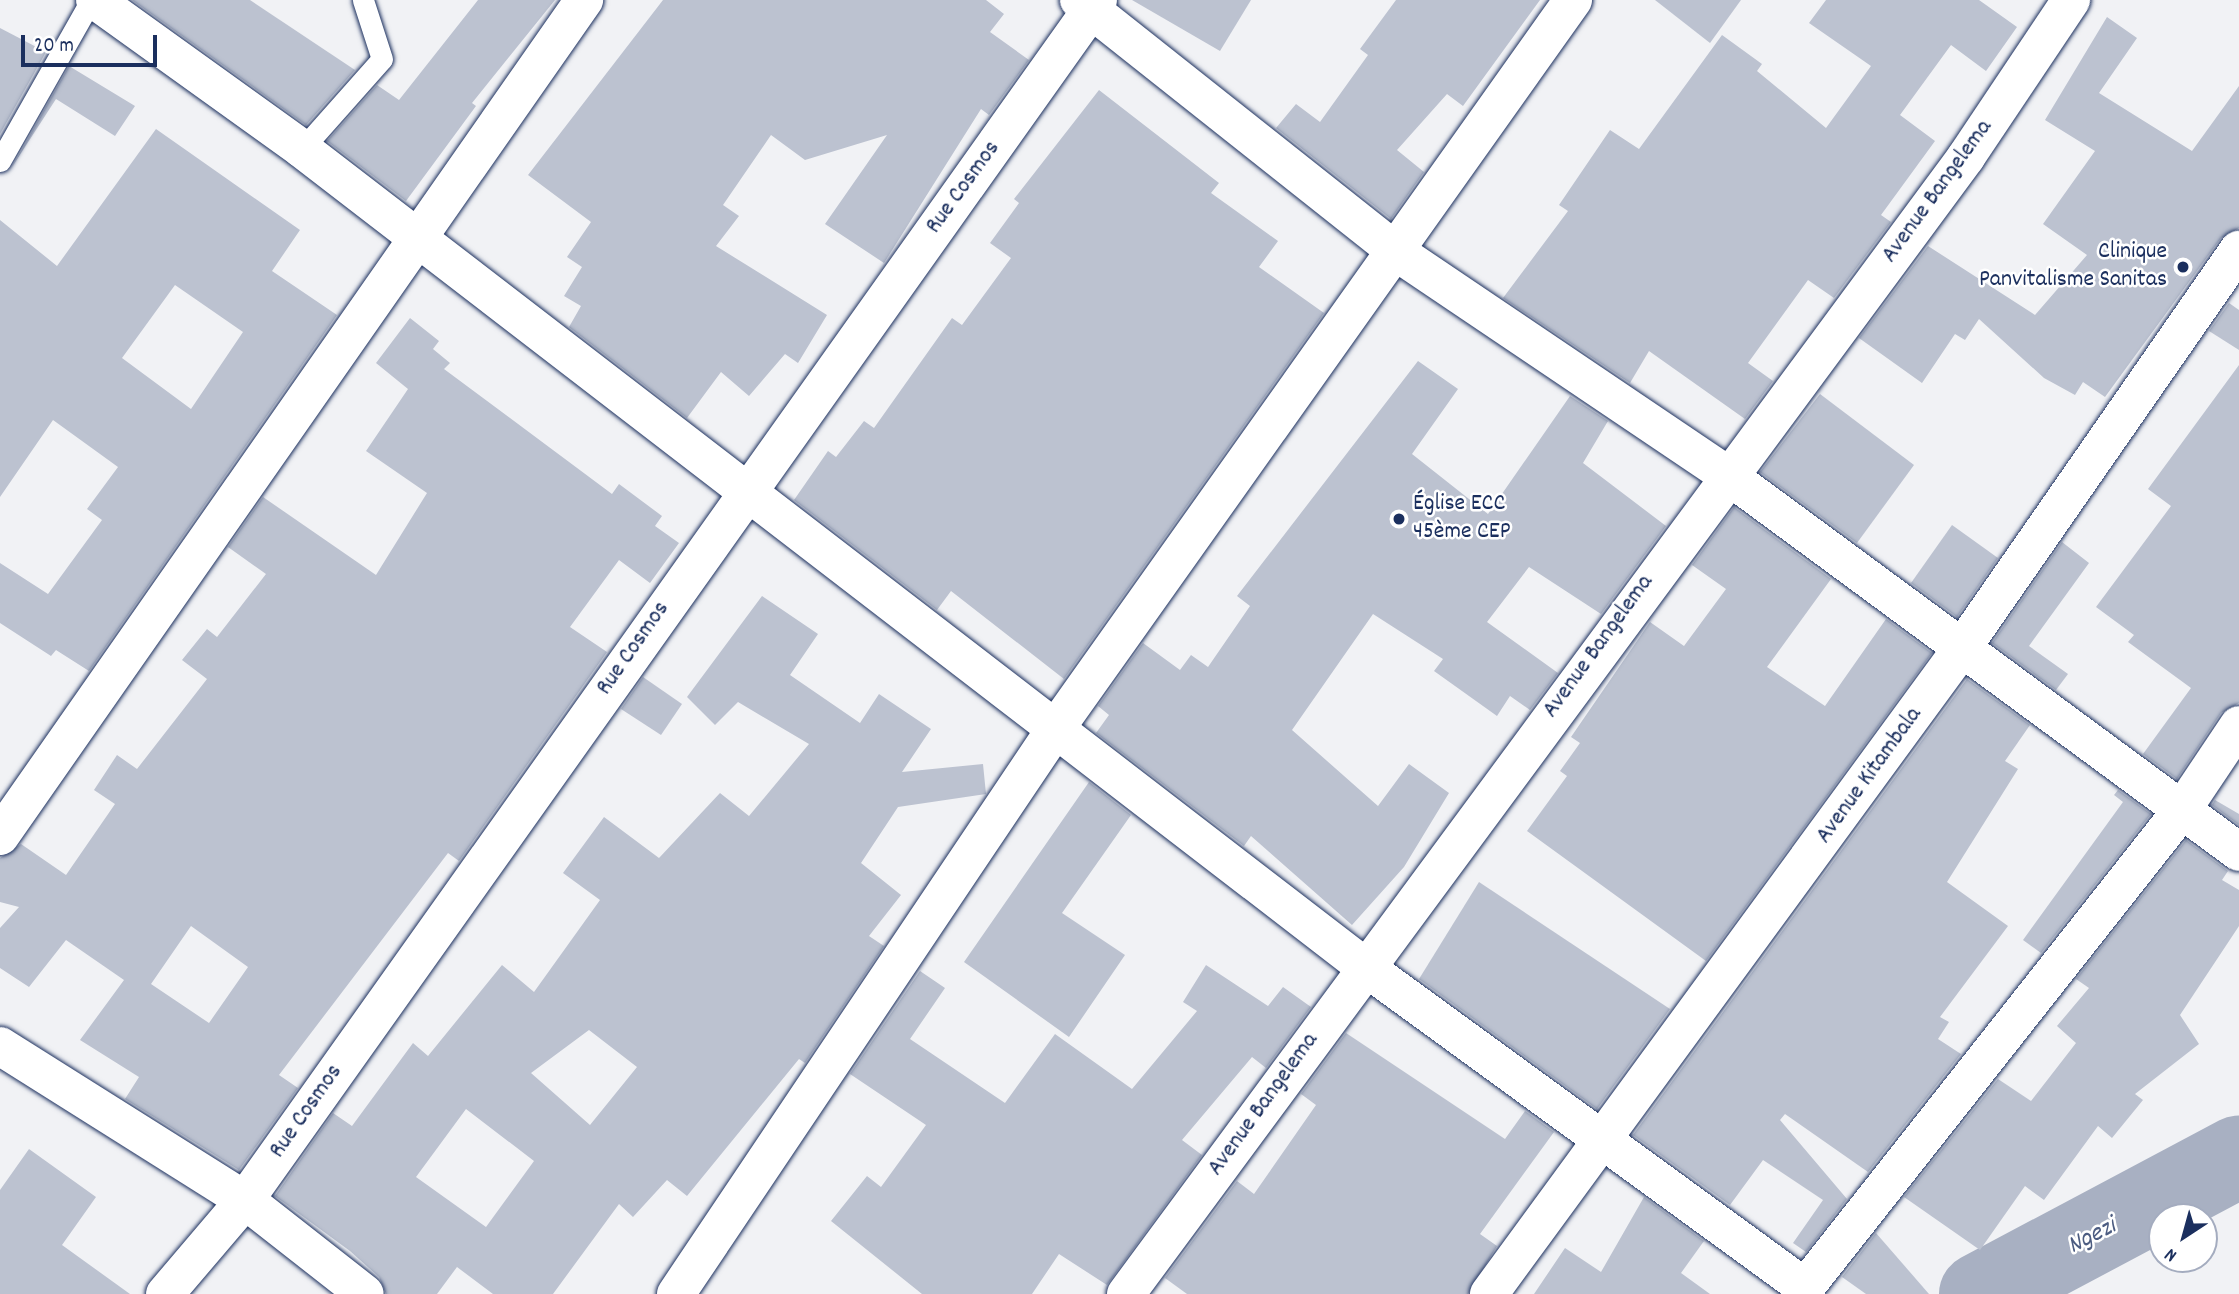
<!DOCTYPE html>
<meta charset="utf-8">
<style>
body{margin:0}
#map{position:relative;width:2239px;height:1294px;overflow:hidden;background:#f1f2f5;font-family:Dekko,sans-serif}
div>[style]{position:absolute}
.river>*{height:82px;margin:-41px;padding:0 41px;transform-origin:41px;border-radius:41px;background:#a8b0c2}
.building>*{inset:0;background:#bcc2d0}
.roads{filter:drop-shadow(0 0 2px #1b2f5e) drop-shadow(0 0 2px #1b2f5e)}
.service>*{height:21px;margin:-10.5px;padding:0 10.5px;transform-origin:10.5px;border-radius:10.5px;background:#fff}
.minor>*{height:38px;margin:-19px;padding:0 19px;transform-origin:19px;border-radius:19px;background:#fff}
.dots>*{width:19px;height:19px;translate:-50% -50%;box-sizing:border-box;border:4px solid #fff;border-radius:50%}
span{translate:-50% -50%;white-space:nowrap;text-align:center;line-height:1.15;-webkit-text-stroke:5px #fff;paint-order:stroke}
.street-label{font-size:24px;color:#1b2f5e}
.poi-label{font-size:24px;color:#1b2f5e}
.right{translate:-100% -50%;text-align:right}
.left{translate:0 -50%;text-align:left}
.water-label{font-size:26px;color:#4c5c81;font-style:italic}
.north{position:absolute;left:2148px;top:1203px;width:70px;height:70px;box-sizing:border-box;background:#fff;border:2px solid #a4acbf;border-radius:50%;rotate:216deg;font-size:19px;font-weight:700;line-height:28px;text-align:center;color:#1b2f5e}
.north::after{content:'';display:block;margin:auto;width:24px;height:32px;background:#1b2f5e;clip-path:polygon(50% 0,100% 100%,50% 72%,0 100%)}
.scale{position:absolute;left:21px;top:35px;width:136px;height:32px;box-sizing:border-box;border:4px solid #1b2f5e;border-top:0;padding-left:9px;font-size:21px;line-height:24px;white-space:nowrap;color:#1b2f5e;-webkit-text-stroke:5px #fff;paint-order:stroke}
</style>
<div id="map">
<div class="river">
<i style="left:1980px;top:1294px;width:293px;rotate:-28deg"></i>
</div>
<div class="building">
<i style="clip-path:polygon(132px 0,250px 0,355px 70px,306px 125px)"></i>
<i style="clip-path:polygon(478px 0,555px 0,472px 103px,476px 106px,406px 201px,327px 141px,377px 85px,399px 100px)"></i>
<i style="clip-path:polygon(663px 0,986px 0,1004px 14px,990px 32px,1029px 60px,989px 115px,981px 109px,884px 263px,825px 224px,887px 135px,805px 160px,771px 135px,723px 205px,739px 216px,716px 246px,827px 315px,798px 363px,785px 354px,749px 396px,721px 372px,687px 418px,569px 327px,581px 306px,564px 296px,582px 267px,567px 257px,591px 222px,528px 175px)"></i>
<i style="clip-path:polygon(1132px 0,1251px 0,1220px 51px)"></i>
<i style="clip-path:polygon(1396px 0,1540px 0,1463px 106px,1447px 94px,1397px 150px,1424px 172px,1391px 219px,1276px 128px,1296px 104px,1320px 122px,1368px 55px,1360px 49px)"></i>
<i style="clip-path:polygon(1655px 0,1741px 0,1710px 43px)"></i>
<i style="clip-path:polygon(1826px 0,1979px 0,2017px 27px,1986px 71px,1951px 45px,1900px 115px,1935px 141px,1881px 215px,1891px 222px,1834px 298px,1808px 280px,1748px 363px,1773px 381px,1745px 419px,1649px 351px,1630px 383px,1503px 298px,1568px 211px,1559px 205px,1610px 130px,1639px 149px,1722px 35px,1762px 64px,1757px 71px,1826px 128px,1871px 66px,1809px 23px)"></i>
<i style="clip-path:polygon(2107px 17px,2137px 38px,2099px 93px,2192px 151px,2239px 86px,2239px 228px,2221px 238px,2105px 397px,2083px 382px,2075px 395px,2044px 378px,1979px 319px,1965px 340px,1955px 334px,1922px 383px,1859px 338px,1928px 246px,2035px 315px,2087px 255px,2043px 224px,2095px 151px,2045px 120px)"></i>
<i style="clip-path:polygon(0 28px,46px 52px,0 134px)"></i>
<i style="clip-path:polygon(69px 66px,135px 106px,115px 136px,56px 99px,12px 167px)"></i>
<i style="clip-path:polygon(1099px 90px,1219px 183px,1211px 193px,1278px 241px,1259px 267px,1324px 313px,1064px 679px,951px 591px,937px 610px,794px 500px,828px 451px,836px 457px,864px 421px,874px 428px,952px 318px,962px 325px,1011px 258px,990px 243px,1019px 203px,1014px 199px)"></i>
<i style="clip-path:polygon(evenodd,156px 129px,300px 230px,272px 271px,337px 315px,89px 671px,56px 650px,51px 656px,0 623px,0 563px,48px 594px,102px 520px,87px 509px,118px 467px,53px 420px,0 497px,0 220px,57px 266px,156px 129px,175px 285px,243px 332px,191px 409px,122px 358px,175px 285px)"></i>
<i style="clip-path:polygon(2229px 303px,2239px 310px,2239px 350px,2209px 331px)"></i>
<i style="clip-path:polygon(evenodd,410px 318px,439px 341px,433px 349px,450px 363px,444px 369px,612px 494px,619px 484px,662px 516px,655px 526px,679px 543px,650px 583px,619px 560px,570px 627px,607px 652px,459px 861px,448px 853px,279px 1075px,298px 1088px,239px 1170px,125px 1099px,139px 1077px,80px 1040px,124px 980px,66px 940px,29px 987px,0 968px,0 928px,19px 907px,0 902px,0 858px,21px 844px,66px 875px,115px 804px,94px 790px,117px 755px,137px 769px,207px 679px,182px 660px,207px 629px,217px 637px,266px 574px,228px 547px,263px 497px,376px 575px,427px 493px,366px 451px,408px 389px,376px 363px,410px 318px,191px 926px,248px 967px,209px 1023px,151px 984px,191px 926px)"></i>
<i style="clip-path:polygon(1418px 361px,1458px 389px,1412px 454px,1488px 514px,1570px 396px,1608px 421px,1583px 463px,1666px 526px,1601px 614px,1529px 567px,1487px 622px,1558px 673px,1530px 710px,1510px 696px,1497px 716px,1434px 671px,1443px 659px,1373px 614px,1292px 730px,1378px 806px,1409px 764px,1449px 793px,1404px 867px,1352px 925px,1251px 836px,1244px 846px,1096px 733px,1109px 715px,1098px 706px,1143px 643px,1180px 670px,1191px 655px,1208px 667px,1250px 606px,1237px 596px)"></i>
<i style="clip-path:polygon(2239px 365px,2239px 703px,2221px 713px,2177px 779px,2143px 754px,2191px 688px,2128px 642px,2134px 635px,2096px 607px,2171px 506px,2148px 489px)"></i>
<i style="clip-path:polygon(1820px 394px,1914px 465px,1857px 543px,1760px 472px)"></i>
<i style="clip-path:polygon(1734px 507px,1831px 579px,1767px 667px,1825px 706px,1886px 619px,1932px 653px,1706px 961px,1527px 831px,1567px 776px,1560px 771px,1580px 743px,1571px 737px,1650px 622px,1684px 646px,1726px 589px,1692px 565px)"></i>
<i style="clip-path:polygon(1952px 525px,1998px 558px,1957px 617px,1911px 583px)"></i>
<i style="clip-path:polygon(2062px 542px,2089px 563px,2029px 646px,2068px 674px,2056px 690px,1992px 643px)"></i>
<i style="clip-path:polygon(evenodd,762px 596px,818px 634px,790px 675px,860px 723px,879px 694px,931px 729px,902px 772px,983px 764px,986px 794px,898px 807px,861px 863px,901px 895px,869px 936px,884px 946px,805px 1063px,799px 1059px,687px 1196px,667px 1180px,633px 1217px,619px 1204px,553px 1294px,493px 1294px,457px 1267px,437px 1294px,386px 1294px,379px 1277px,350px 1251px,275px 1196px,333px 1113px,352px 1126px,413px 1043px,428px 1056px,502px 965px,534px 992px,600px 900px,563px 873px,604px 817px,659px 858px,720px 793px,749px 816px,809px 744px,738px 702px,715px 725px,687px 697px,762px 596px,589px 1030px,637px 1067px,590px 1125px,531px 1073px,589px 1030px,762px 596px,466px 1109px,534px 1161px,486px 1227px,416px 1177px,466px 1109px)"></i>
<i style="clip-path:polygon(643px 677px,682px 704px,661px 735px,621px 709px)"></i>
<i style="clip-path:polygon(1967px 679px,2030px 725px,2005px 761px,2018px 769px,1947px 882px,2008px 926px,1940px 1017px,1949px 1022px,1938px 1039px,1961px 1054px,1868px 1172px,1785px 1114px,1780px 1120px,1847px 1199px,1806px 1252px,1793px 1243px,1823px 1200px,1763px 1160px,1730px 1205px,1633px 1135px)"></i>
<i style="clip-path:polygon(1089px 782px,1131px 815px,1062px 913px,1125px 955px,1069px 1037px,964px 962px)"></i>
<i style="clip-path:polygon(2118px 790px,2151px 814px,2041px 953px,2023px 940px,2123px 802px,2114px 795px)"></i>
<i style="clip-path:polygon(2215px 800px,2239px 814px,2239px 825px,2212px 805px)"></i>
<i style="clip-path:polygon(2186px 840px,2228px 871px,2222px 880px,2239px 890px,2239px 926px,2180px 1015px,2199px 1044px,2135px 1094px,2143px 1100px,2112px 1138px,2098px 1126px,2044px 1200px,2025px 1186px,1980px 1250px,1904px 1197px,1998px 1079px,2031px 1101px,2076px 1043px,2057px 1026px,2089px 988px,2076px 979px)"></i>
<i style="clip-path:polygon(1479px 882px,1670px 1009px,1597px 1109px,1419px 979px)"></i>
<i style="clip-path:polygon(1206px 965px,1268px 1006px,1283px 987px,1311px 1007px,1266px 1068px,1252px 1057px,1182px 1140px,1202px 1155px,1107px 1285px,1059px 1254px,1032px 1294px,922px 1294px,831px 1221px,867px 1176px,881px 1187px,926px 1125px,850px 1074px,920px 971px,945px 988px,910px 1039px,1005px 1103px,1055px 1034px,1132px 1089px,1197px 1011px,1183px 1002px)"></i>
<i style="clip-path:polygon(1346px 1033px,1505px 1139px,1525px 1111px,1554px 1132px,1480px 1234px,1497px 1246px,1468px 1294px,1187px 1294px,1165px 1278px,1237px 1181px,1254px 1194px,1316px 1105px,1301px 1094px)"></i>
<i style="clip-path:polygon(29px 1149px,96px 1197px,62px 1245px,130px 1294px,0 1294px,0 1190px)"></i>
<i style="clip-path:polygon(1644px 1197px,1704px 1241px,1681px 1273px,1710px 1294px,1534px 1294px,1565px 1248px,1601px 1272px)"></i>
<i style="clip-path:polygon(1876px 1233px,1929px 1294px,1866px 1294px,1842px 1277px)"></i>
</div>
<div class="roads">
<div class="service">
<i style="left:302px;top:149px;width:120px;rotate:-48.4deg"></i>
<i style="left:382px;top:59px;width:62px;rotate:-107.9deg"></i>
<i style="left:0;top:161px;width:185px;rotate:-60.5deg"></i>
</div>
<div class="minor">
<i style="left:95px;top:0;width:255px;rotate:35.7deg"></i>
<i style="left:302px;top:149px;width:1341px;rotate:37.58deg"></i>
<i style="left:1365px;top:967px;width:542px;rotate:36.07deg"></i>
<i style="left:1079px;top:0;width:407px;rotate:38.4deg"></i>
<i style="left:1398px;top:253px;width:396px;rotate:34deg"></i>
<i style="left:1726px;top:474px;width:637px;rotate:36.38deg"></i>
<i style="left:0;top:836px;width:1020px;rotate:-55.06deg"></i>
<i style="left:0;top:1046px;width:289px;rotate:32.2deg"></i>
<i style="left:245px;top:1200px;width:152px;rotate:38.1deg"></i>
<i style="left:165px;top:1294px;width:123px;rotate:-49.6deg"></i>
<i style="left:245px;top:1200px;width:1472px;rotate:-54.59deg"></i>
<i style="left:676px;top:1294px;width:682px;rotate:-56.12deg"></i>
<i style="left:1056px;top:728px;width:893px;rotate:-54.62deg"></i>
<i style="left:1126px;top:1294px;width:1414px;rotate:-53.54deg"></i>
<i style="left:1966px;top:157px;width:189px;rotate:-56.2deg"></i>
<i style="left:1489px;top:1294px;width:801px;rotate:-53.79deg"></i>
<i style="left:1962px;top:648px;width:485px;rotate:-55.2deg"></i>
<i style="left:1800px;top:1294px;width:617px;rotate:-51.72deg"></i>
<i style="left:2182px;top:810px;width:102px;rotate:-56.2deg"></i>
</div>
</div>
<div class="dots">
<i style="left:2183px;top:267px;background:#1b2f5e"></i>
<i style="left:1399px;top:519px;background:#1b2f5e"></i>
</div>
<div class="street-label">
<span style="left:964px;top:188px;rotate:-54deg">Rue Cosmos</span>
<span style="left:1938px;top:192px;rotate:-54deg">Avenue Bangelema</span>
<span style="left:1599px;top:647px;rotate:-54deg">Avenue Bangelema</span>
<span style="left:634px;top:649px;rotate:-55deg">Rue Cosmos</span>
<span style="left:1870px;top:776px;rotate:-54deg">Avenue Kitambala</span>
<span style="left:1264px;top:1105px;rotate:-54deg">Avenue Bangelema</span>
<span style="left:307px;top:1112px;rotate:-55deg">Rue Cosmos</span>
</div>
<div class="poi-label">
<span class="right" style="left:2167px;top:267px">Clinique<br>Panvitalisme Sanitas</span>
<span class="left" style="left:1413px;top:519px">Église ECC<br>45ème CEP</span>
</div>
<div class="water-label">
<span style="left:2092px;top:1237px;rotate:-27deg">Ngezi</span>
</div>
<div class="north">N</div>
<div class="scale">20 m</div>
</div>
